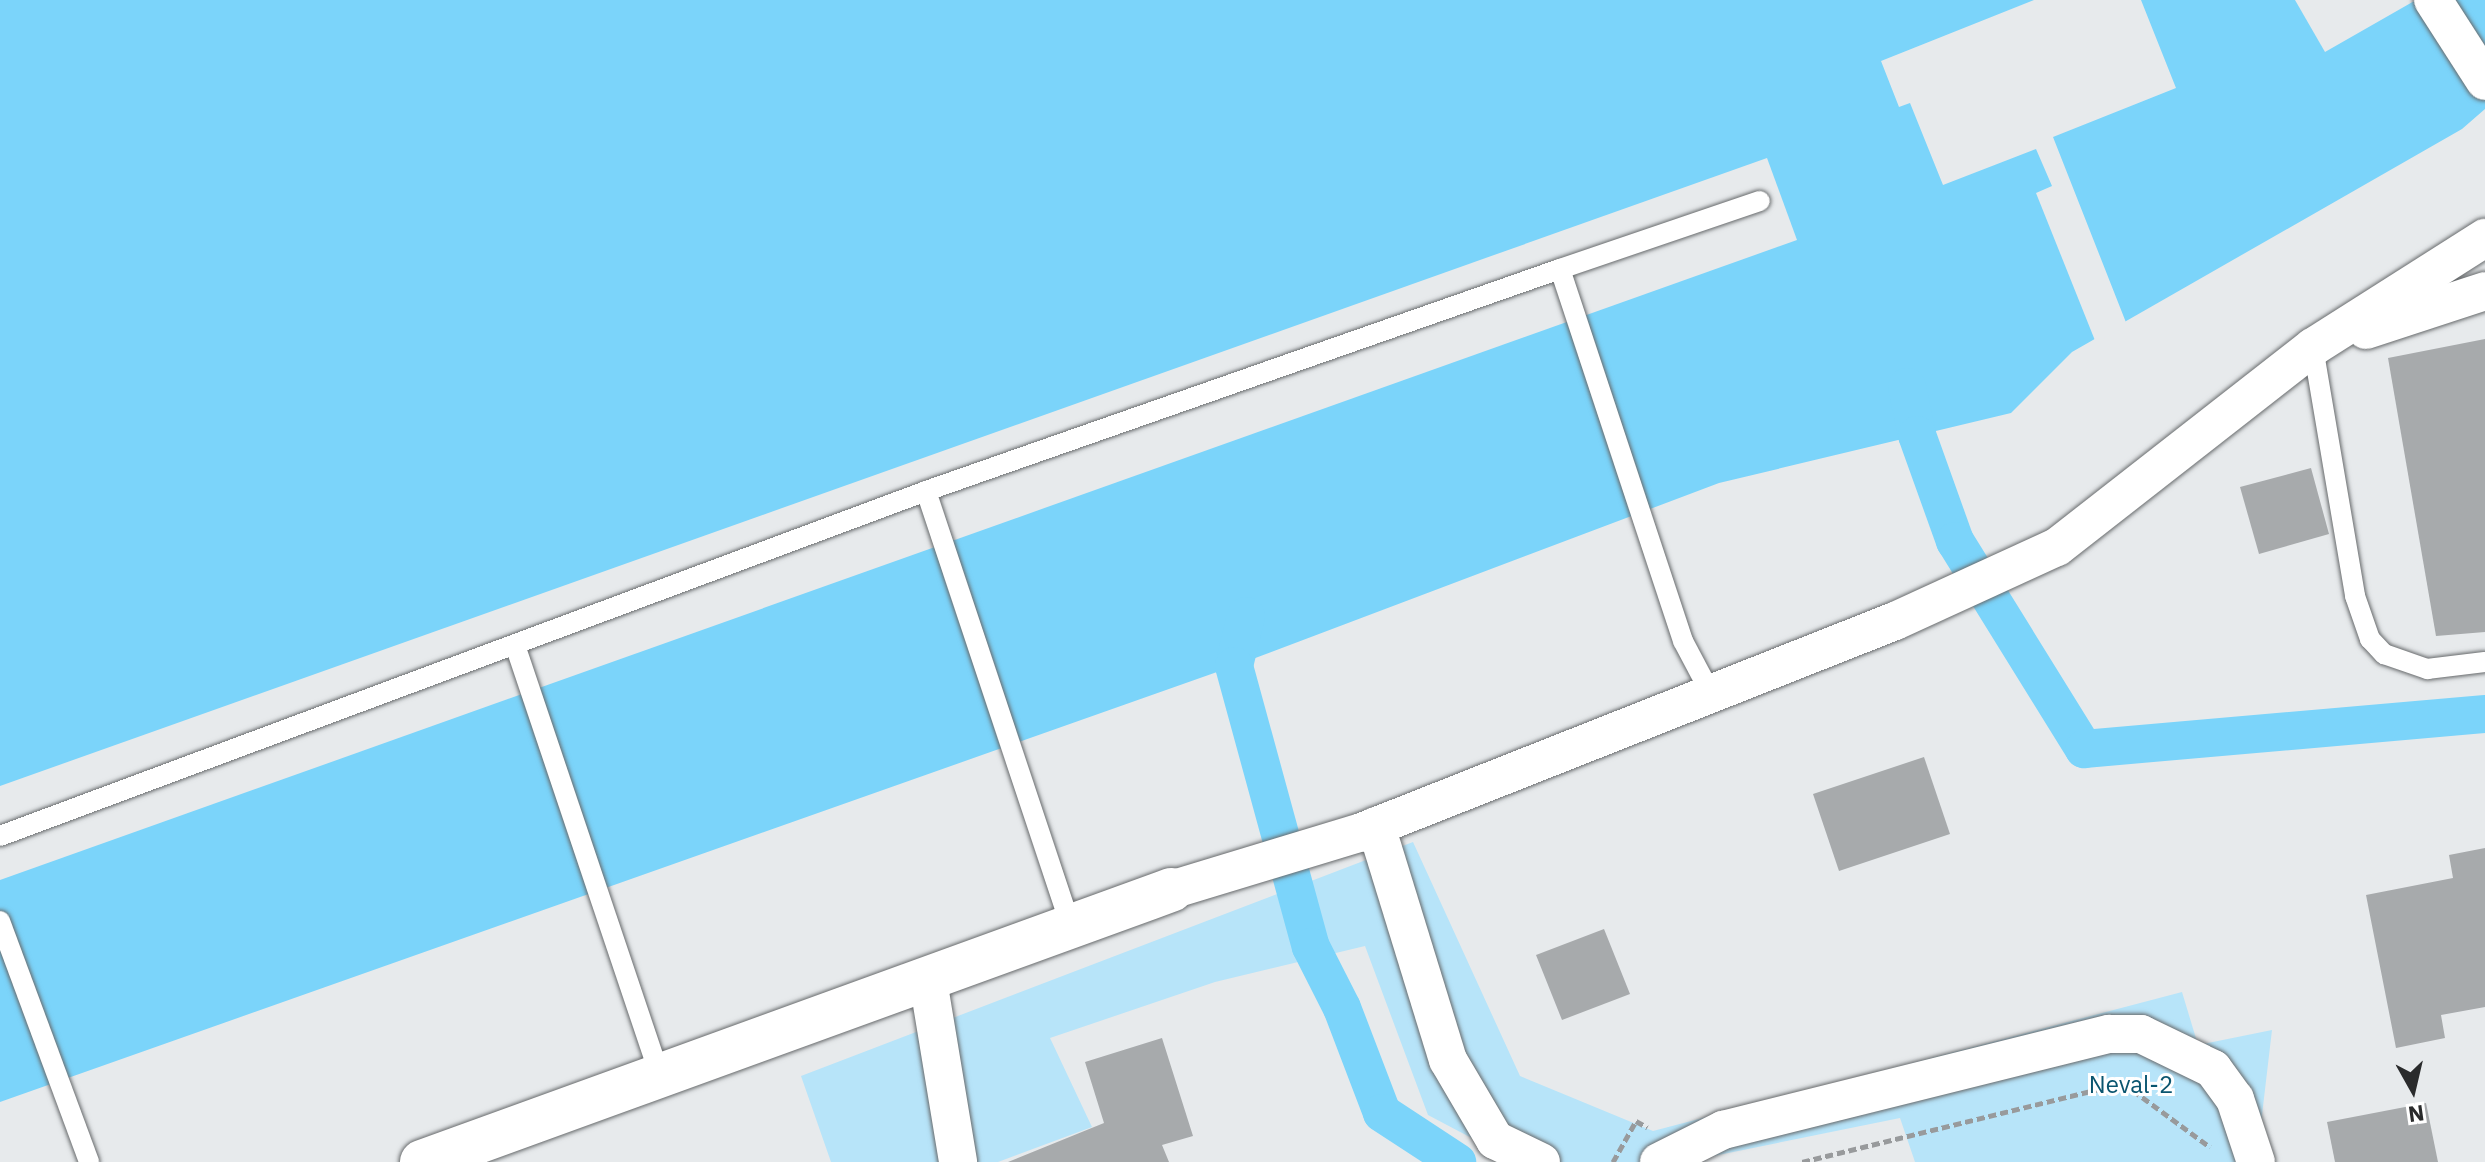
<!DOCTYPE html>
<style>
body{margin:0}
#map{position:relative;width:2485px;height:1162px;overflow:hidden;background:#e7eaec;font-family:"IBM Plex Sans",sans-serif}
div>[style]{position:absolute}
.green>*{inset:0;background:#b7e4f9}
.water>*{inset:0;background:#7bd4fa}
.pier>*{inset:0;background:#e7eaec}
.canal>*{height:38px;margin:-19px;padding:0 19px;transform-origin:19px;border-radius:19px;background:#7bd4fa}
.building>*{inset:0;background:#a7aaac}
.path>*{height:5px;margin-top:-2.5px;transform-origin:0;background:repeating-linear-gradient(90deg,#989a9c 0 8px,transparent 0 12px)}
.roads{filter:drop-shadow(0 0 2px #676a6c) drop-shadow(0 0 2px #676a6c)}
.service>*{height:20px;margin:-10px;padding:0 10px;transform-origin:10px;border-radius:10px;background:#fff}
.minor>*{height:38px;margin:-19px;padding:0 19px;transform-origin:19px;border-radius:19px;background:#fff}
.secondary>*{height:44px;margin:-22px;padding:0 22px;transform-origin:22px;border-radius:22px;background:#fff}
span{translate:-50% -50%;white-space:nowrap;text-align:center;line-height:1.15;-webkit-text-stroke:6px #fff;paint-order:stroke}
.park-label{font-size:24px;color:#0a556f}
.north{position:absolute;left:2373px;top:1050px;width:80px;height:80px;-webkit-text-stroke:6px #fff;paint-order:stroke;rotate:172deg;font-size:22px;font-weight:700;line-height:32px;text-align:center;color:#2a2b2c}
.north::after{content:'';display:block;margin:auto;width:28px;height:36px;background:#2a2b2c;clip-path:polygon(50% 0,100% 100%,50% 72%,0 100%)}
</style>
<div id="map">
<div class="green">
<i style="clip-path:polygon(1413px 842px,1520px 1076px,1653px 1131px,2182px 992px,2198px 1045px,2272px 1030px,2258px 1149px,2263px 1162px,1915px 1162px,1900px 1118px,1684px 1162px,1517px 1162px,1428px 1115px,1365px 946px,1215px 982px,1050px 1038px,1092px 1127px,998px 1162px,831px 1162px,801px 1076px)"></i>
</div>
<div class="water">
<i style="clip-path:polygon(0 0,2485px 0,2485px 109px,2462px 129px,2072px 352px,2011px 413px,1719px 483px,1234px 666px,0 1102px)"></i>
</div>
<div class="pier">
<i style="clip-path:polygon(2034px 0,2141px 0,2176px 88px,2053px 137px,2127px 325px,2096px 343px,2036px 193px,2052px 186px,2036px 149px,1943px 185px,1910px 103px,1899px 107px,1881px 61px)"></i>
<i style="clip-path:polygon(2295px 0,2416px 0,2325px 52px)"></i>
<i style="clip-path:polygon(1767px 158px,1797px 240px,0 880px,0 786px)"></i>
</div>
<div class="canal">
<i style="left:1907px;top:387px;width:49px;rotate:78.2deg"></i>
<i style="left:1917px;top:435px;width:113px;rotate:70.3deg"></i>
<i style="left:1955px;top:541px;width:245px;rotate:58.2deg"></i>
<i style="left:2084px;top:749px;width:403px;rotate:-5deg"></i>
<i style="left:1246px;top:616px;width:51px;rotate:103.5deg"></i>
<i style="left:1234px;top:666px;width:291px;rotate:74.7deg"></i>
<i style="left:1311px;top:947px;width:68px;rotate:63.1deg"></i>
<i style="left:1342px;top:1008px;width:112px;rotate:69.1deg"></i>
<i style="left:1382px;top:1113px;width:90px;rotate:33.2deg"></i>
</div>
<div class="building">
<i style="clip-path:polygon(2485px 339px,2485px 632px,2436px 636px,2388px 358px)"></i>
<i style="clip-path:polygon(2311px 468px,2329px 534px,2259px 554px,2240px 487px)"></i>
<i style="clip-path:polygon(1924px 757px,1950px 834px,1839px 871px,1813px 794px)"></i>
<i style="clip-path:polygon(2485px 848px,2485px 1007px,2441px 1015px,2445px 1038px,2396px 1048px,2366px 895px,2453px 878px,2449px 855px)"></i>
<i style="clip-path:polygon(1604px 929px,1630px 994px,1562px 1020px,1536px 955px)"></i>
<i style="clip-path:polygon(1162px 1038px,1193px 1136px,1162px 1145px,1169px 1162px,1008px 1162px,1104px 1123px,1085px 1062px)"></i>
<i style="clip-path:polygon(2426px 1103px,2438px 1162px,2335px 1162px,2327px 1122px)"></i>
</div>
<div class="path">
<i style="left:1613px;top:1162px;width:47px;rotate:-60.7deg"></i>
<i style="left:1636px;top:1121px;width:13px;rotate:29deg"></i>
<i style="left:1802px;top:1162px;width:331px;rotate:-13.8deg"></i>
<i style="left:2123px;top:1083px;width:108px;rotate:36.3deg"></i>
</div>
<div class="roads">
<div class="service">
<i style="left:1560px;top:269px;width:211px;rotate:-18.8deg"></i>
<i style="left:2313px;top:347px;width:253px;rotate:80.4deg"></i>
<i style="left:2355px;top:596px;width:46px;rotate:70.8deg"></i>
<i style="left:2370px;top:639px;width:21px;rotate:47deg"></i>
<i style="left:2384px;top:654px;width:46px;rotate:19.2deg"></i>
<i style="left:2427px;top:669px;width:58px;rotate:-6.9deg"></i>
<i style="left:926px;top:491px;width:456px;rotate:71.6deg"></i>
<i style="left:516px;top:648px;width:448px;rotate:71.4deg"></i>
<i style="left:0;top:836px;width:988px;rotate:-20.43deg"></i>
<i style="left:926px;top:491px;width:672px;rotate:-19.3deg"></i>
<i style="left:1560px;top:269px;width:392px;rotate:71.7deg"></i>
<i style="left:1683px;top:641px;width:58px;rotate:62.1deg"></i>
<i style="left:0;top:921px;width:257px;rotate:69.7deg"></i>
</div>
<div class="minor">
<i style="left:2433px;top:0;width:96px;rotate:57.3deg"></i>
<i style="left:2366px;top:330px;width:125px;rotate:-18.1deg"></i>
<i style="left:1376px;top:826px;width:245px;rotate:72.9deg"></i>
<i style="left:1448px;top:1060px;width:93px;rotate:59.6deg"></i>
<i style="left:1495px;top:1140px;width:51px;rotate:25.6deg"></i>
<i style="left:1171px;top:890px;width:196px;rotate:-16.9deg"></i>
<i style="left:1359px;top:833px;width:576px;rotate:-21.58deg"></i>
<i style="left:1895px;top:621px;width:178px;rotate:-24.6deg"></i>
<i style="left:2057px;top:547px;width:325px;rotate:-38deg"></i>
<i style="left:2313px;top:347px;width:204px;rotate:-32.4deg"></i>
<i style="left:928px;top:980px;width:184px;rotate:80.6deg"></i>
<i style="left:1659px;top:1162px;width:72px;rotate:-26.6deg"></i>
<i style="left:1723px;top:1130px;width:398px;rotate:-14deg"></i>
<i style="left:2109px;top:1034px;width:32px"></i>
<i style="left:2141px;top:1034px;width:80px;rotate:25.9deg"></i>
<i style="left:2213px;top:1069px;width:37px;rotate:54deg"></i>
<i style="left:2235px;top:1099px;width:66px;rotate:71.6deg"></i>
</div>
<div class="secondary">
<i style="left:422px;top:1162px;width:797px;rotate:-19.96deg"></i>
</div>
</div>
<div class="park-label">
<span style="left:2131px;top:1085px">Neval-2</span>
</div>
<div class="north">N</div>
</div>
